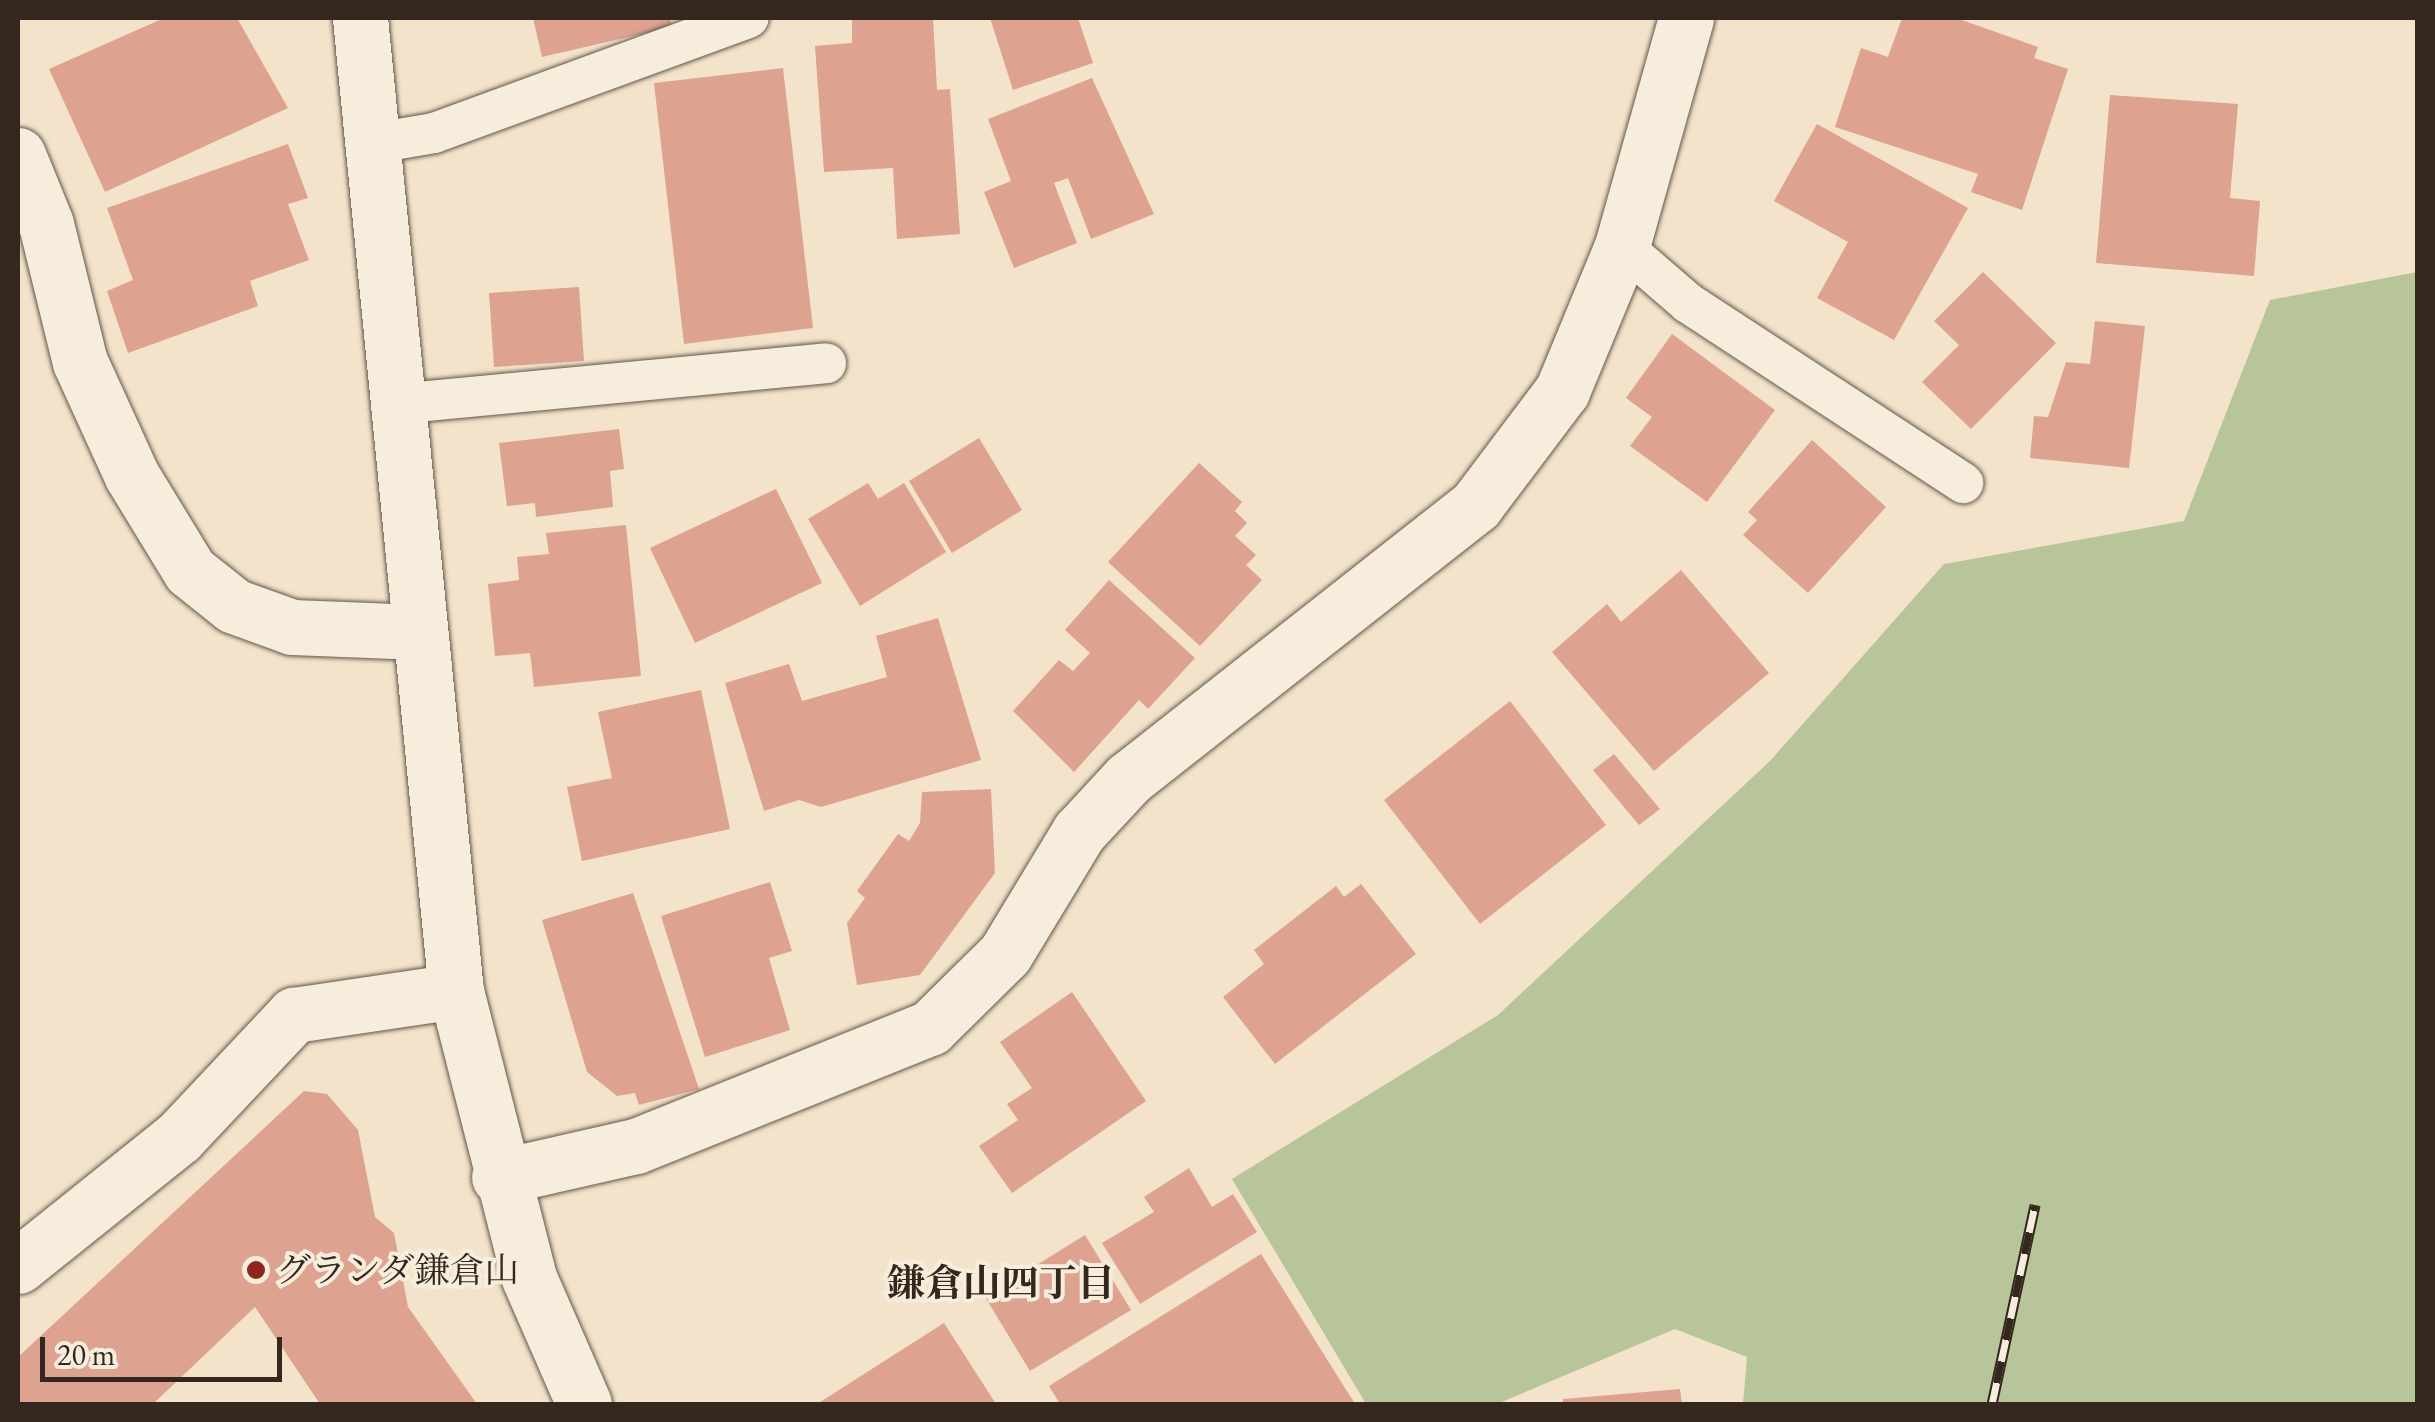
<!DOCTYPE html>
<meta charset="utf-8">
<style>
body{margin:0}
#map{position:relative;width:2435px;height:1422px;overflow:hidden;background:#f2e3ca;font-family:"EB Garamond","Noto Serif JP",serif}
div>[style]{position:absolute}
.green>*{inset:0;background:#b8c499}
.building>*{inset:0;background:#dea290}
.roads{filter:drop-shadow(0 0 2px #645649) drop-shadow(0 0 2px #645649)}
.service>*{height:40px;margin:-20px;padding:0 20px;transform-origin:20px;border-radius:20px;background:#f7eddd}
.minor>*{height:55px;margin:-27.5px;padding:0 27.5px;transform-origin:27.5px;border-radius:27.5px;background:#f7eddd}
.tertiary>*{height:55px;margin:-27.5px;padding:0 27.5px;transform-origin:27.5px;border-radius:27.5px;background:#f7eddd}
.rail>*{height:11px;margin-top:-5.5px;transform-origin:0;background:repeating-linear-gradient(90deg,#f7eddd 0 22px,#34271e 0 44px);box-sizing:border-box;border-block:2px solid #34271e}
.dots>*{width:28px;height:28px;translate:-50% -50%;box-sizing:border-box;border:5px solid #f7eddd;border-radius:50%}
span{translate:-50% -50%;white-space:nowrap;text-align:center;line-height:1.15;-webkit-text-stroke:8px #f7eddd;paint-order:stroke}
.poi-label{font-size:35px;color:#34271e}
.left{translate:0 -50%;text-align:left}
.neighbourhood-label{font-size:38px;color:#34271e;font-weight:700}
.frame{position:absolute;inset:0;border:20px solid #34271e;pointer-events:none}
.scale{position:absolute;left:40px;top:1337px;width:242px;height:45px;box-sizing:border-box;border:5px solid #34271e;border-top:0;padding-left:12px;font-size:30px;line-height:35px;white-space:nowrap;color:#34271e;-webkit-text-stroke:8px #f7eddd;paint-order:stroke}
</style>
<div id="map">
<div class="green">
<i style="clip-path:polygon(2417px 272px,2417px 1404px,1743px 1404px,1747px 1357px,1675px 1329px,1497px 1404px,1366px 1404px,1232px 1179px,1498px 1015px,1770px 761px,1944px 564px,2184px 521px,2270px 300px)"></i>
</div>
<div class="building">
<i style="clip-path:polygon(164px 18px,237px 18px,288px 108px,105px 192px,49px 69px)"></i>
<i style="clip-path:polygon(533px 18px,670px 18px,672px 27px,542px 57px)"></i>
<i style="clip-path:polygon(933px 18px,937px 90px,950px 89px,960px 234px,897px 239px,893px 168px,824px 172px,815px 46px,852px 43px,852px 19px)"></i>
<i style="clip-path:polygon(990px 18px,1078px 18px,1093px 63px,1013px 90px)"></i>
<i style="clip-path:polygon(1902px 18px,1956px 18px,2038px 47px,2034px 58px,2068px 69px,2022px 210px,1971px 192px,1978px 174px,1835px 127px,1861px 48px,1888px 57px)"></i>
<i style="clip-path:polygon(783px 68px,813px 328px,684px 344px,654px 83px)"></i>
<i style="clip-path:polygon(1092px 78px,1154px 214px,1091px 239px,1068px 178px,1054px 183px,1077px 243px,1014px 268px,984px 192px,1011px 181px,988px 119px)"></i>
<i style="clip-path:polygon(2110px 95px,2238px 104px,2230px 198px,2260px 201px,2254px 276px,2096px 263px)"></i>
<i style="clip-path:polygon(1817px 124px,1968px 208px,1894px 340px,1817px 298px,1848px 242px,1774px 201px)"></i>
<i style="clip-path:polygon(288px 144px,308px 198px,288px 204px,309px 260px,250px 281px,258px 306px,128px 353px,107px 291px,133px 280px,107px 208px)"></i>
<i style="clip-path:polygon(1983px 272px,2056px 343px,1971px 429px,1922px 382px,1959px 345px,1934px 321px)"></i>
<i style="clip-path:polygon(579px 287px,584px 361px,494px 367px,489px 293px)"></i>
<i style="clip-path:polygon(2095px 321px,2145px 326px,2129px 468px,2030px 458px,2034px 416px,2048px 417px,2066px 362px,2090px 364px)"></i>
<i style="clip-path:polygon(1672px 334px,1775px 410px,1707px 502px,1630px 446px,1652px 417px,1626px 398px)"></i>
<i style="clip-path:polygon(619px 429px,624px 469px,610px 471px,613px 507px,536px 517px,535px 503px,507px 506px,499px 443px)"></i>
<i style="clip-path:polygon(979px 438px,1022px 510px,952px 553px,909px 481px)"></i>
<i style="clip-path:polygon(1812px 440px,1886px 507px,1808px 593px,1743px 535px,1757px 520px,1748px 512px)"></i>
<i style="clip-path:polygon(1199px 463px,1242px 502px,1235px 511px,1247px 523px,1235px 536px,1256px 555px,1246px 565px,1262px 580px,1200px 646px,1108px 562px)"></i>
<i style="clip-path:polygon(868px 483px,878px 499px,904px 483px,946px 552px,860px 606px,808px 519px)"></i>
<i style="clip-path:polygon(776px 489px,822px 583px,695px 643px,650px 548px)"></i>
<i style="clip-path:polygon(626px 525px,641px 676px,534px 687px,530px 653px,495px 656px,488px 584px,519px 580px,517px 557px,549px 554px,546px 533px)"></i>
<i style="clip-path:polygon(1681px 570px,1769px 673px,1654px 771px,1552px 652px,1607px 604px,1621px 622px)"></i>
<i style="clip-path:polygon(1109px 580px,1195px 658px,1148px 709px,1139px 700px,1074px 772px,1013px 711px,1059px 660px,1073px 671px,1090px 653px,1065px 630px)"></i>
<i style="clip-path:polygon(938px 618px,981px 760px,821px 807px,799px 800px,764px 811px,725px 683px,789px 664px,802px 701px,887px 677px,876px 636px)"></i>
<i style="clip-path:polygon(701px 690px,730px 829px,582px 861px,567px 787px,612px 778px,598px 712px)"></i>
<i style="clip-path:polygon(1510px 701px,1606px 825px,1480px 924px,1384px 800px)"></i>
<i style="clip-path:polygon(1614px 754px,1660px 809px,1639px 825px,1593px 770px)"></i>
<i style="clip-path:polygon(991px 789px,995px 873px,920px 975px,857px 985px,847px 923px,865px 898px,857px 891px,898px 834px,909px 841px,920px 823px,922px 792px)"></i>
<i style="clip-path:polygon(770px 882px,792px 951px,769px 958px,790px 1030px,705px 1057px,661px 916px)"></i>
<i style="clip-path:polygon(1361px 884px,1416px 954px,1275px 1064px,1223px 997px,1264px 964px,1254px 950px,1336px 886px,1344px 897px)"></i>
<i style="clip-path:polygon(633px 893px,699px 1089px,639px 1105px,635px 1093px,617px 1096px,587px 1072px,542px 920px)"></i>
<i style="clip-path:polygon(1072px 992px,1146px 1101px,1012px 1193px,979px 1146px,1018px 1120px,1007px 1104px,1032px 1088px,1000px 1042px)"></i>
<i style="clip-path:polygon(304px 1091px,327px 1094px,358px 1130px,375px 1217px,394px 1233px,408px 1307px,477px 1404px,320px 1404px,255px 1307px,153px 1404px,18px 1404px,18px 1357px)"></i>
<i style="clip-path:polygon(1189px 1168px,1212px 1207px,1233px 1194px,1257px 1232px,1140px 1304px,1102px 1243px,1154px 1212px,1144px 1197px)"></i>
<i style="clip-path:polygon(1085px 1235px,1131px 1310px,1030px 1371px,985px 1297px)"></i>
<i style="clip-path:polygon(1261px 1254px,1355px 1404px,1060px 1404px,1049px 1386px)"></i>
<i style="clip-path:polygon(944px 1323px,996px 1404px,817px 1404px)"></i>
<i style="clip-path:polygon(1680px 1389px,1682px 1404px,1563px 1404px,1563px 1399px)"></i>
</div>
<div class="roads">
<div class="service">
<i style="left:370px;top:144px;width:65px;rotate:-9.8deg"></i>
<i style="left:434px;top:133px;width:335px;rotate:-20.1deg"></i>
<i style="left:1622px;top:246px;width:87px;rotate:40.8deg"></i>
<i style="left:1688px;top:303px;width:329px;rotate:33.2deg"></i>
<i style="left:396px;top:404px;width:432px;rotate:-5.4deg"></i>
</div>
<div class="minor">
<i style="left:18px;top:155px;width:74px;rotate:67.9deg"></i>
<i style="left:46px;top:224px;width:142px;rotate:76.2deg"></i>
<i style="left:80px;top:362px;width:125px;rotate:65.5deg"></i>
<i style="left:132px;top:476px;width:111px;rotate:58.6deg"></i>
<i style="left:190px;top:571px;width:56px;rotate:38.5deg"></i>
<i style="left:234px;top:606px;width:62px;rotate:19.9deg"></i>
<i style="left:292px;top:627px;width:128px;rotate:2.2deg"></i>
<i style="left:499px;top:1177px;width:140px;rotate:-12.8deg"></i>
<i style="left:636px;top:1146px;width:317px;rotate:-21.9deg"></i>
<i style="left:930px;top:1028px;width:105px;rotate:-44.6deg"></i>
<i style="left:1005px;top:954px;width:143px;rotate:-58.8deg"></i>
<i style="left:1079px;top:832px;width:72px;rotate:-47.2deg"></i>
<i style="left:1128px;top:779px;width:443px;rotate:-38.2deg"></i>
<i style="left:1476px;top:505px;width:143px;rotate:-53deg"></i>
<i style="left:1562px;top:391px;width:157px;rotate:-67.5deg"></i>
<i style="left:1622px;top:246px;width:237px;rotate:-74.3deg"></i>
<i style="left:18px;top:1266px;width:206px;rotate:-38.7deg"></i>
<i style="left:179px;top:1137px;width:168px;rotate:-46.7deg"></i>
<i style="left:294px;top:1015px;width:164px;rotate:-8.4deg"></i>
</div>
<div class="tertiary">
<i style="left:360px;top:18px;width:978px;rotate:84.37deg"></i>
<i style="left:456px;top:991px;width:296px;rotate:75.7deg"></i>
<i style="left:529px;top:1278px;width:137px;rotate:66.4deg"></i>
</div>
</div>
<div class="rail">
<i style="left:1992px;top:1404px;width:204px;rotate:-77.8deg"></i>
</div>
<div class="dots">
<i style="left:256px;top:1270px;background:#8f2418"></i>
</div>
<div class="poi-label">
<span class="left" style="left:276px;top:1270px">グランダ鎌倉山</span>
</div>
<div class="neighbourhood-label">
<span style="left:1001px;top:1283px">鎌倉山四丁目</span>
</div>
<div class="frame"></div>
<div class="scale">20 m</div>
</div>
